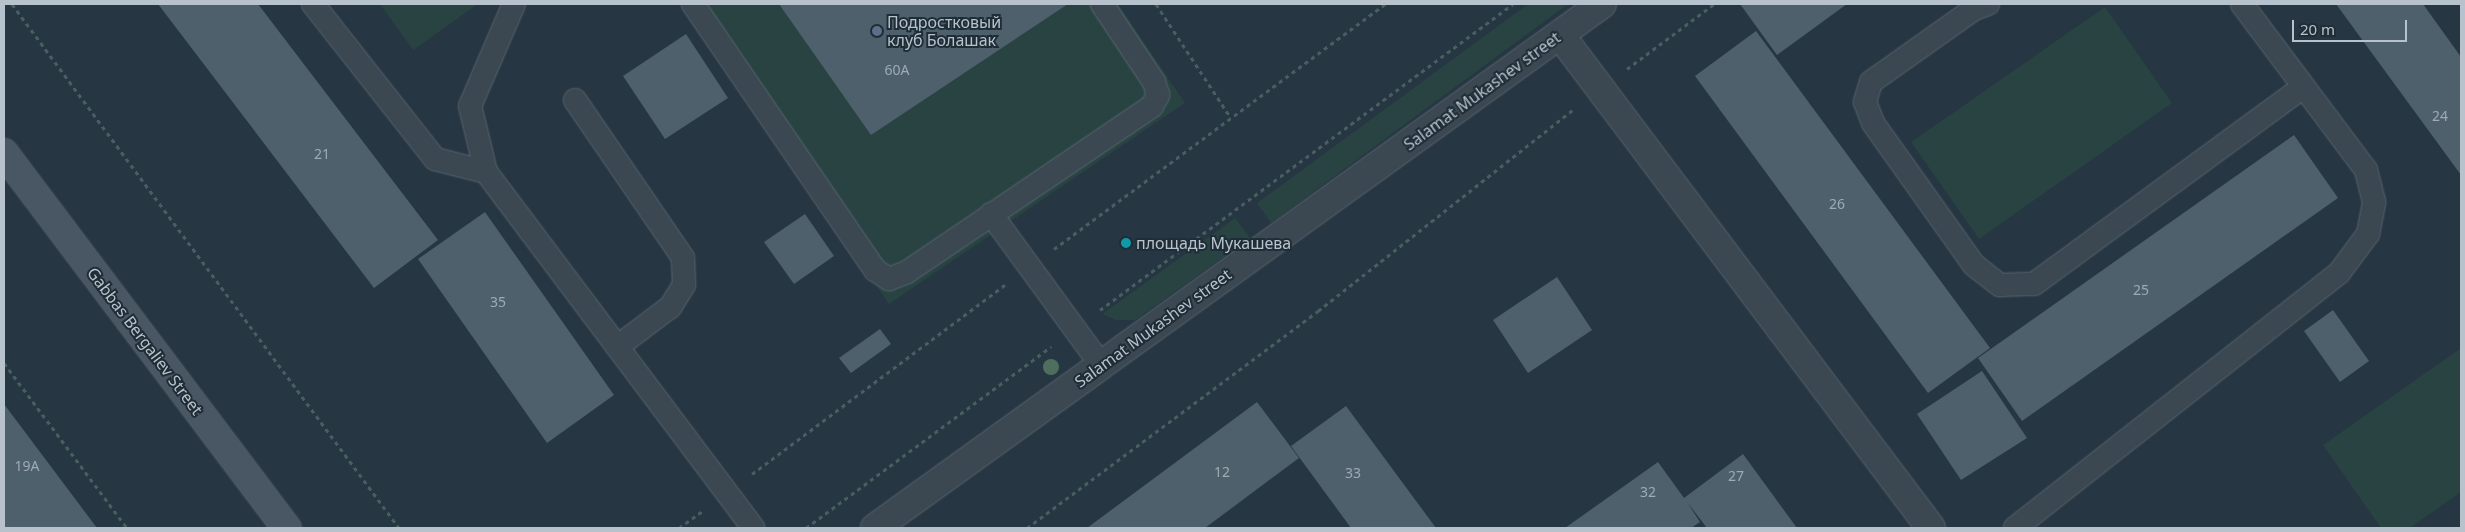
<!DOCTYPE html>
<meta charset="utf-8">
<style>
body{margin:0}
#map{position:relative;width:2465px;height:532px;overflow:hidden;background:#263642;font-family:"Noto Sans",sans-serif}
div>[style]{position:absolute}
.green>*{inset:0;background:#284342}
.building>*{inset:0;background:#4f606d}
.path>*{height:3px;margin-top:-1.5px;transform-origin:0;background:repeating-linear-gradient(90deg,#475f5e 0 4px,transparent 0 8px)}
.roads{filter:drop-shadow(0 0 1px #59656f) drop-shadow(0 0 1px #59656f)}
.lane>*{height:22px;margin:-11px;padding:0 11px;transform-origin:11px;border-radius:11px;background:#3b4852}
.street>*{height:28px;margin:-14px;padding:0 14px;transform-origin:14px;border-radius:14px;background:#3b4852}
.secondary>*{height:28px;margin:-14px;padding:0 14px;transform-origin:14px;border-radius:14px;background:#495765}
.trees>*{width:16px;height:16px;margin:-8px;border-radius:50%;background:#4e6f5d}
.dots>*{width:14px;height:14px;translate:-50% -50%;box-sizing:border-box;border:2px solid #1f2d37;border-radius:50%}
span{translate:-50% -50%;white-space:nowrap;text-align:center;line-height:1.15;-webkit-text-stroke:4px #1f2d37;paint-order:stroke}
.number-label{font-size:14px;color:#9eaab4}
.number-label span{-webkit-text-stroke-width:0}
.poi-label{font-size:16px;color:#b8c2cc}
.left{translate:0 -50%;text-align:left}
.street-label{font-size:16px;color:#b8c2cc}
.frame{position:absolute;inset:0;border:5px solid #b8c2cc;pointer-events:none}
.scale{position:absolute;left:2292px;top:20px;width:115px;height:22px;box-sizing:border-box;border:2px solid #b8c2cc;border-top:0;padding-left:6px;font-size:15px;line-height:18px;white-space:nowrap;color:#b8c2cc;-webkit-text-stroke:4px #1f2d37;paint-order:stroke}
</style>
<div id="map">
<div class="green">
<i style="clip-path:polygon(380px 4px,478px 4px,413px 50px)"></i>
<i style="clip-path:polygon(686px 4px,1118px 4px,1185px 103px,889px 304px)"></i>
<i style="clip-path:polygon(1528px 4px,1568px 4px,1271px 223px,1257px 203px)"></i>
<i style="clip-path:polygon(2105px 7px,2172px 103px,1979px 239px,1911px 142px)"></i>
<i style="clip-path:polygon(1235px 218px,1250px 238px,1135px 320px,1116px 320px,1102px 314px)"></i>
<i style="clip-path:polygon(2461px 348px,2461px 492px,2410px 528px,2381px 528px,2323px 445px)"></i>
</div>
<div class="building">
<i style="clip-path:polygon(158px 4px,258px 4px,438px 240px,374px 288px)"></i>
<i style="clip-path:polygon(779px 4px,1068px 4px,871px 135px)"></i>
<i style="clip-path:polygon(1740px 4px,1847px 4px,1777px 55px)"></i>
<i style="clip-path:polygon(2336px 4px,2423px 4px,2461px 57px,2461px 175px)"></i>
<i style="clip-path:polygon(1756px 31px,1990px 348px,1928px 393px,1695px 76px)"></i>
<i style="clip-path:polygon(686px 34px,728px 98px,665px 139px,623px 76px)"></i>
<i style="clip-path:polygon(2294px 135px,2338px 198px,2022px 421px,1978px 358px)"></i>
<i style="clip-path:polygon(485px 212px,614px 395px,547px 443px,418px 259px)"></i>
<i style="clip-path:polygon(805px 214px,834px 256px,794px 284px,764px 242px)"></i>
<i style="clip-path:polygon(1557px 277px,1592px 330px,1528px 373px,1493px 320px)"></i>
<i style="clip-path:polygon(2333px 310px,2369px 361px,2340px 382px,2304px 331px)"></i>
<i style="clip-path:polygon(880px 329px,891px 344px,851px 373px,839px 358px)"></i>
<i style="clip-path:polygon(1982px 371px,2027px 438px,1961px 480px,1917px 414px)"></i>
<i style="clip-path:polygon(1257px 402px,1299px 458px,1205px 528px,1087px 528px)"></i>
<i style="clip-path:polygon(4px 404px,97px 528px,4px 528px)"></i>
<i style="clip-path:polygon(1346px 406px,1436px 528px,1351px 528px,1291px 446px)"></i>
<i style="clip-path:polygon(1743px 454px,1797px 528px,1707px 528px,1687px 502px,1700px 522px,1691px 528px,1565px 528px,1658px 462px,1684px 498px)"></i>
</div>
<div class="path">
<i style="left:12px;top:4px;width:651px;rotate:53.55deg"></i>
<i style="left:1156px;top:4px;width:136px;rotate:56.7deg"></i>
<i style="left:1627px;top:69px;width:109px;rotate:-36.8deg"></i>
<i style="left:1054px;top:249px;width:412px;rotate:-36.5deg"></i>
<i style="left:1100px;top:310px;width:514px;rotate:-36.54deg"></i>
<i style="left:4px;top:363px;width:206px;rotate:53.3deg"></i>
<i style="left:752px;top:474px;width:316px;rotate:-36.8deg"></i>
<i style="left:679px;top:528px;width:29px;rotate:-36deg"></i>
<i style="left:806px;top:528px;width:305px;rotate:-36.5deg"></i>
<i style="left:1027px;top:528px;width:363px;rotate:-36.7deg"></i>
<i style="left:1318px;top:311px;width:326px;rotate:-38.3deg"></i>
</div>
<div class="roads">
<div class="lane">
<i style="left:313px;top:4px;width:197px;rotate:51.8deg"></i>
<i style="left:435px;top:159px;width:53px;rotate:14.3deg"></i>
<i style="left:486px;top:172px;width:445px;rotate:53.1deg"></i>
<i style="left:693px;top:4px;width:322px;rotate:55.6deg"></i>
<i style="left:875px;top:270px;width:17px;rotate:33deg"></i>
<i style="left:889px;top:279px;width:19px;rotate:-21deg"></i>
<i style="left:907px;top:272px;width:296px;rotate:-34.1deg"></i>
<i style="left:1152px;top:106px;width:13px;rotate:-61deg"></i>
<i style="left:1158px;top:95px;width:14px;rotate:-107deg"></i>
<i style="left:1154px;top:82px;width:94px;rotate:-123.7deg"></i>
<i style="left:1988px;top:4px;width:15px;rotate:160deg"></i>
<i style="left:1974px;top:9px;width:126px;rotate:144.7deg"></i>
<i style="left:1871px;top:82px;width:21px;rotate:107deg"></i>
<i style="left:1865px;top:102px;width:22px;rotate:69deg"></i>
<i style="left:1873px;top:123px;width:174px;rotate:54.6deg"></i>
<i style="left:1974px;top:265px;width:33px;rotate:38deg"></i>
<i style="left:2000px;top:285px;width:34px;rotate:-2deg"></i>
<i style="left:2034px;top:284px;width:333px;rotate:-36.2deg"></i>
<i style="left:575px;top:100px;width:191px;rotate:55.6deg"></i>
<i style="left:683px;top:258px;width:27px;rotate:88deg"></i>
<i style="left:684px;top:285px;width:26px;rotate:122deg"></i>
<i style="left:670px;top:307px;width:66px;rotate:143deg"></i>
<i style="left:486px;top:172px;width:68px;rotate:-103.6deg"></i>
<i style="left:470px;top:106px;width:111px;rotate:-66.7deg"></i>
<i style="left:991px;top:214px;width:187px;rotate:53.9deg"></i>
<i style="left:2015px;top:528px;width:412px;rotate:-38.2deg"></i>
<i style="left:2339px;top:273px;width:49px;rotate:-53.4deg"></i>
<i style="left:2368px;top:234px;width:33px;rotate:-79deg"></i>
<i style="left:2374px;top:202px;width:33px;rotate:-104deg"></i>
<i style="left:2366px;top:170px;width:207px;rotate:-126.8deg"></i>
</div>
<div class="street">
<i style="left:1560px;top:35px;width:617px;rotate:53.04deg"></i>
<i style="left:875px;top:528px;width:896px;rotate:-35.78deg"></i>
</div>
<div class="secondary">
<i style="left:4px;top:153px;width:470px;rotate:53deg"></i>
</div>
</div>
<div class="trees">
<i style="left:1051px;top:367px"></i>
</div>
<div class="dots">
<i style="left:877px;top:31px;background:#5c6f8a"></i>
<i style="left:1126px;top:243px;background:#0f9aa8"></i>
</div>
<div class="number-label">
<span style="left:897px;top:70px">60А</span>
<span style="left:2440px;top:116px">24</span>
<span style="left:322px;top:154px">21</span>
<span style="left:1837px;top:204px">26</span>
<span style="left:2141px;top:290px">25</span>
<span style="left:498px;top:302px">35</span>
<span style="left:27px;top:466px">19А</span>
<span style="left:1222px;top:472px">12</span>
<span style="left:1353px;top:473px">33</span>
<span style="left:1736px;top:476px">27</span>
<span style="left:1648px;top:492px">32</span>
</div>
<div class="poi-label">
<span class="left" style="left:887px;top:31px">Подростковый<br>клуб Болашак</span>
<span class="left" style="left:1136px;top:243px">площадь Мукашева</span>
</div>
<div class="street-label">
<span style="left:1482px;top:91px;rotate:-36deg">Salamat Mukashev street</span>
<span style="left:1153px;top:328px;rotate:-36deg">Salamat Mukashev street</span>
<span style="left:145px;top:341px;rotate:53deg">Gabbas Bergaliev Street</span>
</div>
<div class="frame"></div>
<div class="scale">20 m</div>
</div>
